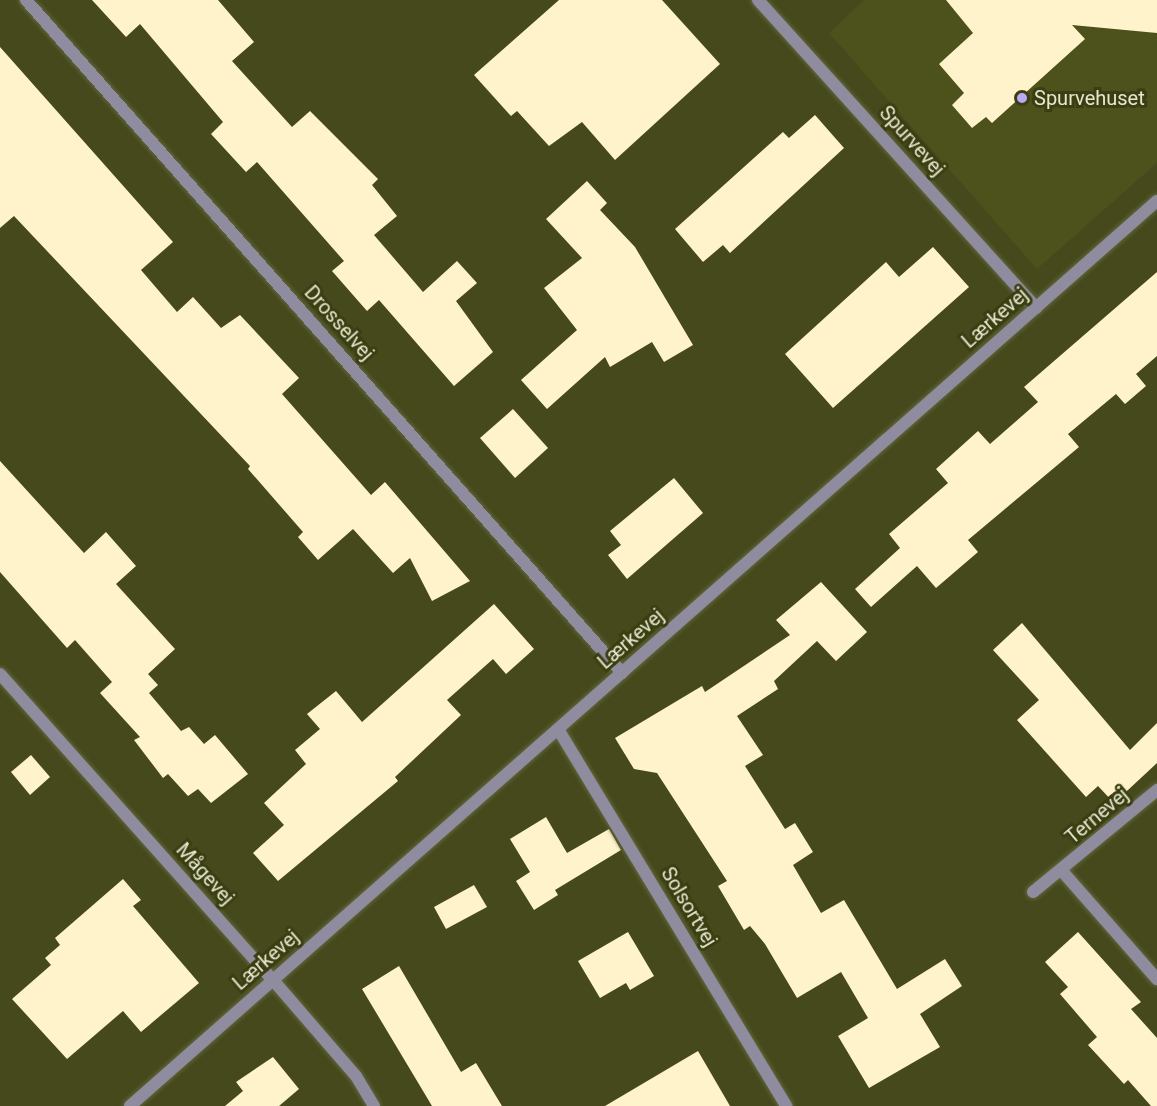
<!DOCTYPE html>
<meta charset="utf-8">
<style>
body{margin:0}
#map{position:relative;width:1157px;height:1106px;overflow:hidden;background:#45491c;font-family:Roboto,sans-serif}
div>[style]{position:absolute}
.built>*{inset:0;background:#4d511b}
.building>*{inset:0;background:#fff3cc}
.roads{filter:drop-shadow(0 0 2px #62663c) drop-shadow(0 0 2px #62663c)}
.minor>*{height:12px;margin:-6px;padding:0 6px;transform-origin:6px;border-radius:6px;background:#908ca0}
.dots>*{width:16px;height:16px;translate:-50% -50%;box-sizing:border-box;border:3px solid #3b3e11;border-radius:50%}
span{translate:-50% -50%;white-space:nowrap;text-align:center;line-height:1.15;-webkit-text-stroke:6px #3b3e11;paint-order:stroke}
.poi-label{font-size:20px;color:#e5e8d0}
.left{translate:0 -50%;text-align:left}
.street-label{font-size:20px;color:#e5e8d0}
</style>
<div id="map">
<div class="built">
<i style="clip-path:polygon(864px 0,1157px 0,1157px 163px,1037px 269px,829px 33px)"></i>
</div>
<div class="building">
<i style="clip-path:polygon(92px 0,218px 0,254px 42px,232px 61px,292px 127px,310px 111px,378px 179px,372px 185px,397px 216px,374px 235px,423px 292px,457px 261px,477px 283px,456px 301px,493px 352px,454px 386px,379px 300px,367px 311px,332px 271px,344px 261px,257px 162px,246px 172px,211px 134px,223px 122px,140px 24px,126px 37px)"></i>
<i style="clip-path:polygon(559px 0,662px 0,720px 64px,615px 160px,582px 122px,549px 146px,517px 111px,511px 116px,474px 75px)"></i>
<i style="clip-path:polygon(946px 0,1157px 0,1157px 33px,1072px 25px,1085px 39px,992px 123px,986px 117px,972px 128px,952px 105px,964px 93px,939px 64px,973px 33px)"></i>
<i style="clip-path:polygon(0 47px,173px 242px,141px 270px,177px 312px,193px 297px,221px 328px,240px 315px,299px 378px,282px 394px,371px 495px,385px 482px,470px 581px,432px 601px,410px 558px,393px 573px,353px 529px,318px 560px,298px 537px,303px 532px,248px 469px,250px 466px,14px 216px,0 228px)"></i>
<i style="clip-path:polygon(815px 115px,844px 148px,730px 253px,723px 245px,703px 262px,675px 229px,783px 132px,789px 138px)"></i>
<i style="clip-path:polygon(587px 181px,607px 203px,600px 210px,635px 247px,693px 345px,664px 362px,652px 342px,610px 367px,605px 357px,547px 409px,521px 380px,577px 330px,544px 288px,582px 258px,546px 219px)"></i>
<i style="clip-path:polygon(933px 247px,969px 287px,833px 408px,785px 354px,886px 262px,899px 277px)"></i>
<i style="clip-path:polygon(1157px 272px,1157px 356px,1136px 374px,1146px 386px,1125px 404px,1116px 394px,1068px 434px,1079px 447px,968px 540px,978px 552px,936px 588px,917px 566px,871px 607px,855px 589px,900px 548px,889px 534px,948px 483px,936px 469px,978px 431px,990px 444px,1038px 402px,1024px 387px)"></i>
<i style="clip-path:polygon(513px 409px,548px 448px,515px 478px,480px 438px)"></i>
<i style="clip-path:polygon(0 461px,84px 553px,106px 532px,136px 566px,116px 584px,175px 649px,148px 674px,158px 685px,149px 693px,181px 731px,189px 727px,204px 744px,215px 735px,248px 774px,211px 803px,198px 789px,188px 796px,168px 774px,163px 778px,134px 740px,140px 737px,100px 693px,112px 682px,75px 640px,67px 648px,0 572px)"></i>
<i style="clip-path:polygon(674px 478px,703px 513px,627px 579px,608px 555px,621px 545px,610px 531px)"></i>
<i style="clip-path:polygon(821px 582px,867px 632px,836px 661px,817px 641px,774px 681px,778px 689px,737px 716px,763px 755px,745px 766px,785px 829px,795px 823px,813px 852px,793px 865px,821px 913px,844px 900px,897px 989px,945px 959px,962px 986px,920px 1014px,940px 1047px,869px 1088px,838px 1036px,868px 1018px,841px 972px,797px 998px,765px 944px,750px 926px,744px 930px,718px 886px,727px 881px,657px 773px,634px 769px,615px 738px,702px 686px,705px 692px,790px 635px,776px 620px)"></i>
<i style="clip-path:polygon(494px 604px,534px 649px,506px 674px,493px 659px,447px 700px,461px 715px,395px 777px,398px 781px,278px 881px,253px 853px,284px 825px,264px 803px,306px 764px,295px 750px,320px 729px,307px 714px,336px 691px,362px 722px)"></i>
<i style="clip-path:polygon(1022px 623px,1130px 750px,1157px 723px,1157px 763px,1114px 803px,1098px 786px,1086px 797px,1017px 720px,1039px 700px,993px 650px)"></i>
<i style="clip-path:polygon(31px 755px,50px 777px,30px 795px,11px 772px)"></i>
<i style="clip-path:polygon(546px 817px,567px 853px,609px 829px,621px 850px,555px 890px,558px 895px,534px 910px,516px 881px,530px 872px,510px 839px)"></i>
<i style="clip-path:polygon(123px 879px,141px 900px,133px 906px,199px 983px,141px 1032px,123px 1011px,67px 1059px,12px 999px,51px 965px,45px 958px,60px 945px,55px 938px)"></i>
<i style="clip-path:polygon(474px 885px,487px 907px,446px 929px,434px 907px)"></i>
<i style="clip-path:polygon(628px 932px,654px 976px,630px 990px,626px 983px,600px 998px,578px 961px)"></i>
<i style="clip-path:polygon(1078px 932px,1141px 1002px,1131px 1009px,1157px 1038px,1157px 1106px,1151px 1106px,1128px 1080px,1124px 1084px,1088px 1045px,1097px 1037px,1060px 994px,1068px 987px,1045px 962px)"></i>
<i style="clip-path:polygon(399px 966px,461px 1072px,476px 1063px,502px 1106px,432px 1106px,362px 989px)"></i>
<i style="clip-path:polygon(698px 1051px,730px 1106px,605px 1106px)"></i>
<i style="clip-path:polygon(273px 1057px,299px 1089px,279px 1106px,225px 1106px,243px 1091px,236px 1082px)"></i>
</div>
<div class="roads">
<div class="minor">
<i style="left:26px;top:0;width:899px;rotate:48.47deg"></i>
<i style="left:758px;top:0;width:415px;rotate:47.9deg"></i>
<i style="left:0;top:674px;width:410px;rotate:48.3deg"></i>
<i style="left:273px;top:980px;width:127px;rotate:49.2deg"></i>
<i style="left:356px;top:1076px;width:35px;rotate:59deg"></i>
<i style="left:558px;top:729px;width:441px;rotate:58.8deg"></i>
<i style="left:1062px;top:871px;width:144px;rotate:48.7deg"></i>
<i style="left:1033px;top:892px;width:161px;rotate:-39.4deg"></i>
<i style="left:130px;top:1106px;width:1369px;rotate:-41.39deg"></i>
</div>
</div>
<div class="dots">
<i style="left:1022px;top:98px;background:#baaaf6"></i>
</div>
<div class="poi-label">
<span class="left" style="left:1034px;top:98px">Spurvehuset</span>
</div>
<div class="street-label">
<span style="left:912px;top:141px;rotate:48deg">Spurvevej</span>
<span style="left:995px;top:318px;rotate:-41deg">Lærkevej</span>
<span style="left:339px;top:323px;rotate:48deg">Drosselvej</span>
<span style="left:631px;top:639px;rotate:-41deg">Lærkevej</span>
<span style="left:1097px;top:816px;rotate:-40deg">Ternevej</span>
<span style="left:205px;top:874px;rotate:48deg">Mågevej</span>
<span style="left:689px;top:907px;rotate:59deg">Solsortvej</span>
<span style="left:266px;top:960px;rotate:-41deg">Lærkevej</span>
</div>
</div>
